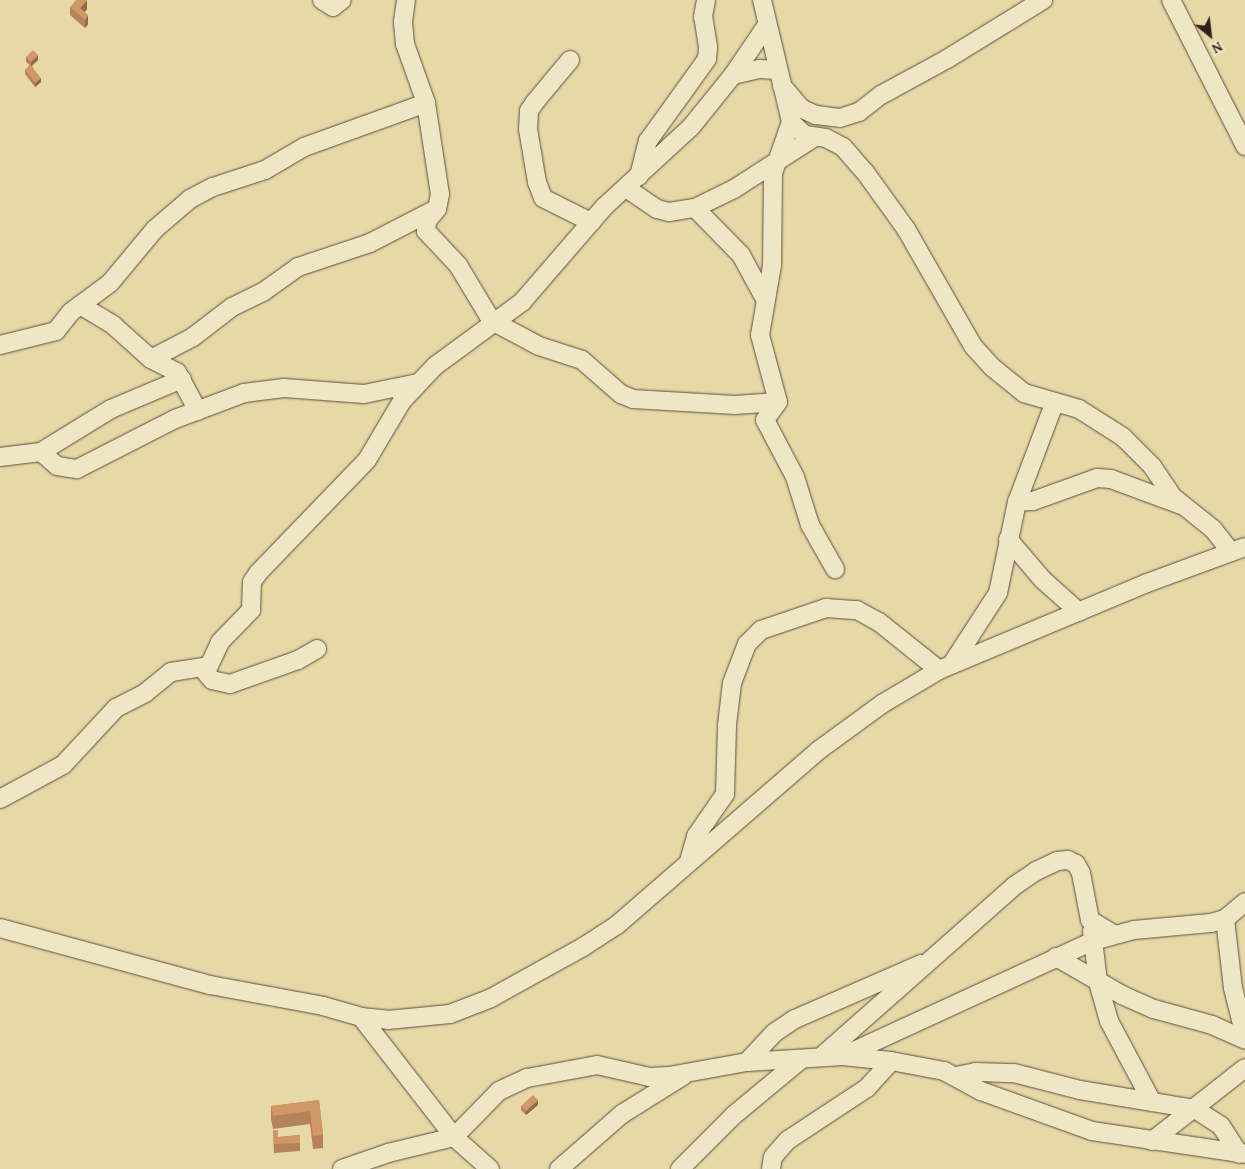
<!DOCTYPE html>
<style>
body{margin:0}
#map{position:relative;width:1245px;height:1169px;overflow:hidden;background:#e7d9a6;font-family:"Gentium Book Plus",serif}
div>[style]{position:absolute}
.roads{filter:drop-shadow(0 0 1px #5d4e3d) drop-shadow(0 0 1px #5d4e3d)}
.minor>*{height:18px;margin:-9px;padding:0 9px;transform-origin:9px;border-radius:9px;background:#efe6c5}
.wall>*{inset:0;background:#b48359}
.shaded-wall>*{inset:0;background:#926a48}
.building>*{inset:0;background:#d19867}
span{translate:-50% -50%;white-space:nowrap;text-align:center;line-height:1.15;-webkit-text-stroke:4.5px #efe6c5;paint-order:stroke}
.north{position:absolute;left:1185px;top:10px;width:50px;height:50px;-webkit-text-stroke:4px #efe6c5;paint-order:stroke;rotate:151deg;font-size:14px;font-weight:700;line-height:20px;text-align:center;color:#2f201a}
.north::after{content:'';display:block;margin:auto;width:18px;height:22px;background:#2f201a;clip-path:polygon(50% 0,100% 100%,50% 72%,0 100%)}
</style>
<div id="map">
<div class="roads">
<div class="minor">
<i style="left:322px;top:0;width:13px;rotate:32deg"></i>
<i style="left:333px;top:7px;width:11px;rotate:-38deg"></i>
<i style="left:406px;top:0;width:22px;rotate:98deg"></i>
<i style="left:403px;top:22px;width:22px;rotate:85deg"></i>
<i style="left:405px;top:44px;width:63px;rotate:70.4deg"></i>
<i style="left:426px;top:103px;width:92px;rotate:81.3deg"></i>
<i style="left:440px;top:194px;width:15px;rotate:101deg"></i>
<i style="left:437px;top:209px;width:16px;rotate:130deg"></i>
<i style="left:427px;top:221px;width:10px;rotate:96deg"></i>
<i style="left:426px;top:231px;width:47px;rotate:46.7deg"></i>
<i style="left:458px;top:265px;width:58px;rotate:59deg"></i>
<i style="left:488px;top:315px;width:9px;rotate:49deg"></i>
<i style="left:494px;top:322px;width:51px;rotate:28.1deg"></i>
<i style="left:539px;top:346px;width:45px;rotate:18deg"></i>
<i style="left:582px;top:360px;width:52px;rotate:41.1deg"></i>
<i style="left:621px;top:394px;width:13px;rotate:23deg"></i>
<i style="left:633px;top:399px;width:102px;rotate:3.4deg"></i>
<i style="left:735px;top:405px;width:43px;rotate:-4deg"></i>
<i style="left:762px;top:0;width:125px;rotate:76.6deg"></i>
<i style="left:791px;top:122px;width:19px;rotate:43deg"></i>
<i style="left:805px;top:135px;width:21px;rotate:8deg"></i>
<i style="left:826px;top:138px;width:19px;rotate:28deg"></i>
<i style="left:843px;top:147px;width:33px;rotate:49deg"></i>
<i style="left:865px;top:172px;width:70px;rotate:54.3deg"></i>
<i style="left:906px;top:229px;width:135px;rotate:60.2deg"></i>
<i style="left:973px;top:346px;width:28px;rotate:48deg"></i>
<i style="left:992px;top:367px;width:41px;rotate:39.1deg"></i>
<i style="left:1024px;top:393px;width:57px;rotate:16.2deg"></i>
<i style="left:1079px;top:409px;width:52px;rotate:32.5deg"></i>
<i style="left:1123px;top:437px;width:41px;rotate:45deg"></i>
<i style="left:1152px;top:466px;width:37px;rotate:56deg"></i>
<i style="left:1173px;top:497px;width:51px;rotate:38.7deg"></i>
<i style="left:1213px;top:529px;width:29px;rotate:52deg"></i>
<i style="left:1171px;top:0;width:164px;rotate:63.1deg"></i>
<i style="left:570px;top:60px;width:55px;rotate:129.8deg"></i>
<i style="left:535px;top:102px;width:11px;rotate:124deg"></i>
<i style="left:529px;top:111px;width:18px;rotate:93deg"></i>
<i style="left:528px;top:129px;width:54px;rotate:80.4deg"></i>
<i style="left:537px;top:182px;width:17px;rotate:69deg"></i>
<i style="left:543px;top:198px;width:54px;rotate:26.6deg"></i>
<i style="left:733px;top:75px;width:27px;rotate:-13deg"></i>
<i style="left:759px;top:69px;width:18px;rotate:3deg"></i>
<i style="left:782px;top:86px;width:30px;rotate:49deg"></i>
<i style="left:802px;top:109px;width:15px;rotate:23deg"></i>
<i style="left:816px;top:115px;width:24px;rotate:7deg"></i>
<i style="left:840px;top:118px;width:20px;rotate:-18deg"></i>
<i style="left:859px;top:112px;width:28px;rotate:-38deg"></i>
<i style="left:881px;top:95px;width:75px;rotate:-28.6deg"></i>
<i style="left:947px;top:59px;width:113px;rotate:-31.6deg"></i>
<i style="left:791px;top:122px;width:54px;rotate:109.4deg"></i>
<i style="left:773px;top:173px;width:92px;rotate:90.6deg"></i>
<i style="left:772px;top:265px;width:71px;rotate:99.7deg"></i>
<i style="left:760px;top:335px;width:69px;rotate:75deg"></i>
<i style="left:778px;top:402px;width:22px;rotate:126deg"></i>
<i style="left:765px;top:420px;width:64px;rotate:62.2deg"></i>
<i style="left:795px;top:477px;width:50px;rotate:72.6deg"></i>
<i style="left:810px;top:525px;width:51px;rotate:60.4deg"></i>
<i style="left:639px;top:176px;width:36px;rotate:-76deg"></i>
<i style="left:648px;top:141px;width:101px;rotate:-54.3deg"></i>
<i style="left:707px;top:59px;width:12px;rotate:-85deg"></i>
<i style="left:708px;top:47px;width:30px;rotate:-99deg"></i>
<i style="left:703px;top:17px;width:17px;rotate:-80deg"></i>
<i style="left:626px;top:188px;width:37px;rotate:34deg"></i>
<i style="left:657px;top:209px;width:12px;rotate:14deg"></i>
<i style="left:669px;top:212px;width:26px;rotate:-9deg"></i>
<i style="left:695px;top:208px;width:43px;rotate:-26deg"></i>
<i style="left:734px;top:189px;width:94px;rotate:-32.8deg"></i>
<i style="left:695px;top:208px;width:66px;rotate:45.6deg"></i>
<i style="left:741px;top:255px;width:50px;rotate:61.4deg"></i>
<i style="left:80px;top:305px;width:39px;rotate:31deg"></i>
<i style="left:113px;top:325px;width:51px;rotate:41.8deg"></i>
<i style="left:151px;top:359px;width:29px;rotate:27deg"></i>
<i style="left:177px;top:372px;width:44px;rotate:61.7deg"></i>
<i style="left:0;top:345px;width:58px;rotate:-14deg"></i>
<i style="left:56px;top:331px;width:24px;rotate:-52deg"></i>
<i style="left:71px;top:312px;width:49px;rotate:-36.6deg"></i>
<i style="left:110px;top:283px;width:70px;rotate:-50.2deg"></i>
<i style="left:155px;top:229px;width:46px;rotate:-40.6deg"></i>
<i style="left:190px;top:199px;width:26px;rotate:-28deg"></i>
<i style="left:213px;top:187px;width:55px;rotate:-18.1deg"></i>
<i style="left:265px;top:170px;width:45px;rotate:-30.5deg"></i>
<i style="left:304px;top:147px;width:130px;rotate:-19.8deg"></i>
<i style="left:151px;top:359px;width:47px;rotate:-27.6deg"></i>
<i style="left:193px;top:337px;width:49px;rotate:-37.6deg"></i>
<i style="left:232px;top:307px;width:34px;rotate:-26deg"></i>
<i style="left:263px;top:292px;width:43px;rotate:-35.5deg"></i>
<i style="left:298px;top:267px;width:76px;rotate:-18.4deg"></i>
<i style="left:370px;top:243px;width:72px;rotate:-27.3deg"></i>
<i style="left:41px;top:452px;width:82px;rotate:-31.6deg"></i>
<i style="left:111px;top:409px;width:77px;rotate:-22.9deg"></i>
<i style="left:0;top:457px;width:41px;rotate:-7deg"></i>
<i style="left:41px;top:452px;width:21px;rotate:41deg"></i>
<i style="left:57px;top:466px;width:20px;rotate:9deg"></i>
<i style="left:77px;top:469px;width:110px;rotate:-27deg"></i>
<i style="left:175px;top:419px;width:74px;rotate:-20.6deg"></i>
<i style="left:244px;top:393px;width:40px;rotate:-7.1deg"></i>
<i style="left:284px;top:388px;width:80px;rotate:4.3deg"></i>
<i style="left:364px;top:394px;width:55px;rotate:-11.5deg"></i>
<i style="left:1017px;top:502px;width:16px;rotate:-4deg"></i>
<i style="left:1033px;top:501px;width:68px;rotate:-19.8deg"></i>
<i style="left:1097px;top:478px;width:14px;rotate:4deg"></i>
<i style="left:1111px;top:479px;width:75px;rotate:20.4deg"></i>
<i style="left:1008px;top:539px;width:54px;rotate:49.5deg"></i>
<i style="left:1043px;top:580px;width:48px;rotate:41.6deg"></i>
<i style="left:952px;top:664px;width:85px;rotate:-57.1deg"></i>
<i style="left:998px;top:593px;width:93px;rotate:-78.2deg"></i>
<i style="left:1017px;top:502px;width:105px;rotate:-69.3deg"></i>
<i style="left:203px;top:669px;width:14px;rotate:51deg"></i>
<i style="left:212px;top:680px;width:18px;rotate:13deg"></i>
<i style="left:230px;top:684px;width:72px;rotate:-19.4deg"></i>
<i style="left:298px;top:660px;width:22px;rotate:-30deg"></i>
<i style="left:0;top:799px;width:72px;rotate:-28.4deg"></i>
<i style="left:63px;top:765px;width:78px;rotate:-47.1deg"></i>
<i style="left:116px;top:708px;width:33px;rotate:-27deg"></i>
<i style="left:145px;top:693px;width:33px;rotate:-39deg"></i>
<i style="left:171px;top:672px;width:38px;rotate:-9deg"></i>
<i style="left:209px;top:666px;width:26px;rotate:-65deg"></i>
<i style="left:220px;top:642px;width:45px;rotate:-45.9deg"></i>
<i style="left:251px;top:610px;width:28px;rotate:-88deg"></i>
<i style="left:252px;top:582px;width:11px;rotate:-56deg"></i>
<i style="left:258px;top:573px;width:157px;rotate:-46deg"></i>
<i style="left:367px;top:460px;width:69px;rotate:-59.3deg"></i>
<i style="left:402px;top:401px;width:48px;rotate:-46.7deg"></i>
<i style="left:435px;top:366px;width:108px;rotate:-36.3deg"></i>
<i style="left:522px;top:302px;width:125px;rotate:-49.2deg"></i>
<i style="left:604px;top:207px;width:118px;rotate:-42.6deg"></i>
<i style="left:691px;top:127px;width:67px;rotate:-51.1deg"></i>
<i style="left:733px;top:75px;width:60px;rotate:-55.8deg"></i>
<i style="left:689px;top:861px;width:26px;rotate:-74deg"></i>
<i style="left:696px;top:836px;width:51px;rotate:-55.4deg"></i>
<i style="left:725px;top:794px;width:69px;rotate:-88.3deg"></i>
<i style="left:727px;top:725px;width:42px;rotate:-83.2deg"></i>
<i style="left:732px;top:683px;width:42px;rotate:-69deg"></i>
<i style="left:747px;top:644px;width:20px;rotate:-45deg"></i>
<i style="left:761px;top:630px;width:69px;rotate:-18.7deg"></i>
<i style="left:826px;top:608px;width:31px;rotate:4deg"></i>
<i style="left:857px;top:610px;width:25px;rotate:29deg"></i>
<i style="left:879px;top:622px;width:77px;rotate:38.7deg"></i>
<i style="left:1225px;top:919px;width:69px;rotate:83.4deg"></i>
<i style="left:1233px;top:988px;width:49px;rotate:76deg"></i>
<i style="left:0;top:928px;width:218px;rotate:15.2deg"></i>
<i style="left:210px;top:985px;width:115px;rotate:10.5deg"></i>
<i style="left:323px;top:1006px;width:40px;rotate:16deg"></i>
<i style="left:361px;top:1017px;width:27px;rotate:6deg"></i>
<i style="left:388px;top:1020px;width:62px;rotate:-5.5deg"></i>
<i style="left:450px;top:1014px;width:44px;rotate:-21.3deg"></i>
<i style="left:491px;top:998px;width:105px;rotate:-29deg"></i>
<i style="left:583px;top:947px;width:40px;rotate:-32.9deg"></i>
<i style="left:617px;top:925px;width:267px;rotate:-40.9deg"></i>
<i style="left:819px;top:750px;width:78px;rotate:-36.1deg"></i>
<i style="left:882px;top:704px;width:66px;rotate:-30.8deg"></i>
<i style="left:939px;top:670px;width:225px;rotate:-22.7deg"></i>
<i style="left:1147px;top:583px;width:104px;rotate:-20.2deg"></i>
<i style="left:1092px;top:931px;width:51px;rotate:83.3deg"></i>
<i style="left:1098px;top:982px;width:41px;rotate:74.2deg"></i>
<i style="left:1109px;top:1021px;width:92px;rotate:62deg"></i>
<i style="left:1056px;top:957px;width:76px;rotate:29.9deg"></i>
<i style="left:1122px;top:995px;width:35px;rotate:24deg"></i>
<i style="left:1154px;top:1009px;width:60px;rotate:15.4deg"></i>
<i style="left:1212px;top:1025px;width:36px;rotate:24deg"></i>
<i style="left:361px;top:1017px;width:152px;rotate:52.2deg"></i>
<i style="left:454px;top:1137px;width:48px;rotate:41.6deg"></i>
<i style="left:843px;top:1056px;width:275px;rotate:-24.7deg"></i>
<i style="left:1093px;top:941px;width:42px;rotate:-15deg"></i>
<i style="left:1134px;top:930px;width:77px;rotate:-5.2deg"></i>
<i style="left:1211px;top:923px;width:15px;rotate:-16deg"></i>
<i style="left:1225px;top:919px;width:26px;rotate:-40deg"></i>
<i style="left:821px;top:1057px;width:258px;rotate:-41.5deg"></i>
<i style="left:1014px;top:886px;width:27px;rotate:-34deg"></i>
<i style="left:1036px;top:871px;width:23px;rotate:-25deg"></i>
<i style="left:1057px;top:861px;width:11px;rotate:-5deg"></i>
<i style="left:1068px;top:860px;width:9px;rotate:27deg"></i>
<i style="left:1076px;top:864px;width:10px;rotate:61deg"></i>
<i style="left:1081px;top:873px;width:48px;rotate:79.2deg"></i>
<i style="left:1090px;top:920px;width:27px;rotate:31deg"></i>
<i style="left:747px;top:1062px;width:40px;rotate:-47deg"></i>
<i style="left:774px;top:1033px;width:25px;rotate:-34deg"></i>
<i style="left:795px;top:1019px;width:137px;rotate:-23.6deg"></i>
<i style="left:956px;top:1076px;width:20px;rotate:-11deg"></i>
<i style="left:976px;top:1072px;width:38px;rotate:2deg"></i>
<i style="left:1014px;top:1073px;width:68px;rotate:14.4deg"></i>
<i style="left:1080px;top:1090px;width:117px;rotate:9.4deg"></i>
<i style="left:1195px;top:1109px;width:31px;rotate:33deg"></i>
<i style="left:1221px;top:1126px;width:33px;rotate:57deg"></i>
<i style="left:1152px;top:1141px;width:118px;rotate:-38.1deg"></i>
<i style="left:342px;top:1169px;width:49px;rotate:-19.2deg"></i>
<i style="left:388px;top:1153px;width:68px;rotate:-13.6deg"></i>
<i style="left:454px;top:1137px;width:64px;rotate:-45.6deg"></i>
<i style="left:499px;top:1091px;width:31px;rotate:-25deg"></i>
<i style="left:527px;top:1078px;width:71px;rotate:-10.5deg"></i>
<i style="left:597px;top:1065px;width:54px;rotate:12.8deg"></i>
<i style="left:650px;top:1077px;width:19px;rotate:-3deg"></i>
<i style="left:669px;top:1076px;width:79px;rotate:-10.2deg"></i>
<i style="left:747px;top:1062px;width:96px;rotate:-3.6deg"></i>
<i style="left:843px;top:1056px;width:48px;rotate:5.9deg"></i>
<i style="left:891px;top:1061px;width:54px;rotate:10.7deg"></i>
<i style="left:944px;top:1071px;width:42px;rotate:28.4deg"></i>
<i style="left:981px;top:1091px;width:118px;rotate:19.8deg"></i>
<i style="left:1092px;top:1131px;width:155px;rotate:8.5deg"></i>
<i style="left:559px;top:1169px;width:84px;rotate:-41.1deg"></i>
<i style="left:622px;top:1114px;width:72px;rotate:-31.9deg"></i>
<i style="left:680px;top:1169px;width:76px;rotate:-45deg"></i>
<i style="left:734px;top:1115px;width:85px;rotate:-39.7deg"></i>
<i style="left:771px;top:1169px;width:12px;rotate:-81deg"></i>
<i style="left:773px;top:1157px;width:23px;rotate:-49deg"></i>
<i style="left:788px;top:1140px;width:95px;rotate:-33.4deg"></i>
<i style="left:867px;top:1088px;width:36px;rotate:-48deg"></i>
</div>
</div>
<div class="wall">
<i style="clip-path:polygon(70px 7px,87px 9px,85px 12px,88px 24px,85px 28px,70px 15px)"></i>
<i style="clip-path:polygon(26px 57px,38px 60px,32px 66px,41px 82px,35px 87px,25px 74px,25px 70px,30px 65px,26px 62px)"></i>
<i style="clip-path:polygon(319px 1100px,323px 1135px,323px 1148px,313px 1149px,310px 1124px,273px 1129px,271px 1119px,271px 1106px)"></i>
<i style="clip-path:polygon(538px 1105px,526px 1115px,521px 1110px,521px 1106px)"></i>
<i style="clip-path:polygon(273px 1130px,278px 1137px,300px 1135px,300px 1151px,274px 1153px)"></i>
</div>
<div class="shaded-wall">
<i style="clip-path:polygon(87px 0,87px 9px,81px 16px,80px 8px)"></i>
<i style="clip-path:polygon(88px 15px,88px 24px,85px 28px,85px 20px)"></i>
<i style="clip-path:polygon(38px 55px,38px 60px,31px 66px,31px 62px)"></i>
<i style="clip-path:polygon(41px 78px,41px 82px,35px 87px,35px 83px)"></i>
<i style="clip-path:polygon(538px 1100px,538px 1105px,526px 1115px,526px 1111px)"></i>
</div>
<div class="building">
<i style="clip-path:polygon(76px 0,87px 0,80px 8px,88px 15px,85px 20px,70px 7px)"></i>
<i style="clip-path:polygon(33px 50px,38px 55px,31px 62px,26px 57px)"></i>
<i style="clip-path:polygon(30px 65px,41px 78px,35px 83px,25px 70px)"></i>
<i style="clip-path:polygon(533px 1095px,538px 1100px,526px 1111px,521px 1106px)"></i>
<i style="clip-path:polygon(319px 1100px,323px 1135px,313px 1136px,310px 1111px,273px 1116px,271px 1106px)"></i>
<i style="clip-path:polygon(273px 1130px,278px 1130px,278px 1137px,300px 1135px,300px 1143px,274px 1144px)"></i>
</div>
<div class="north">N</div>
</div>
